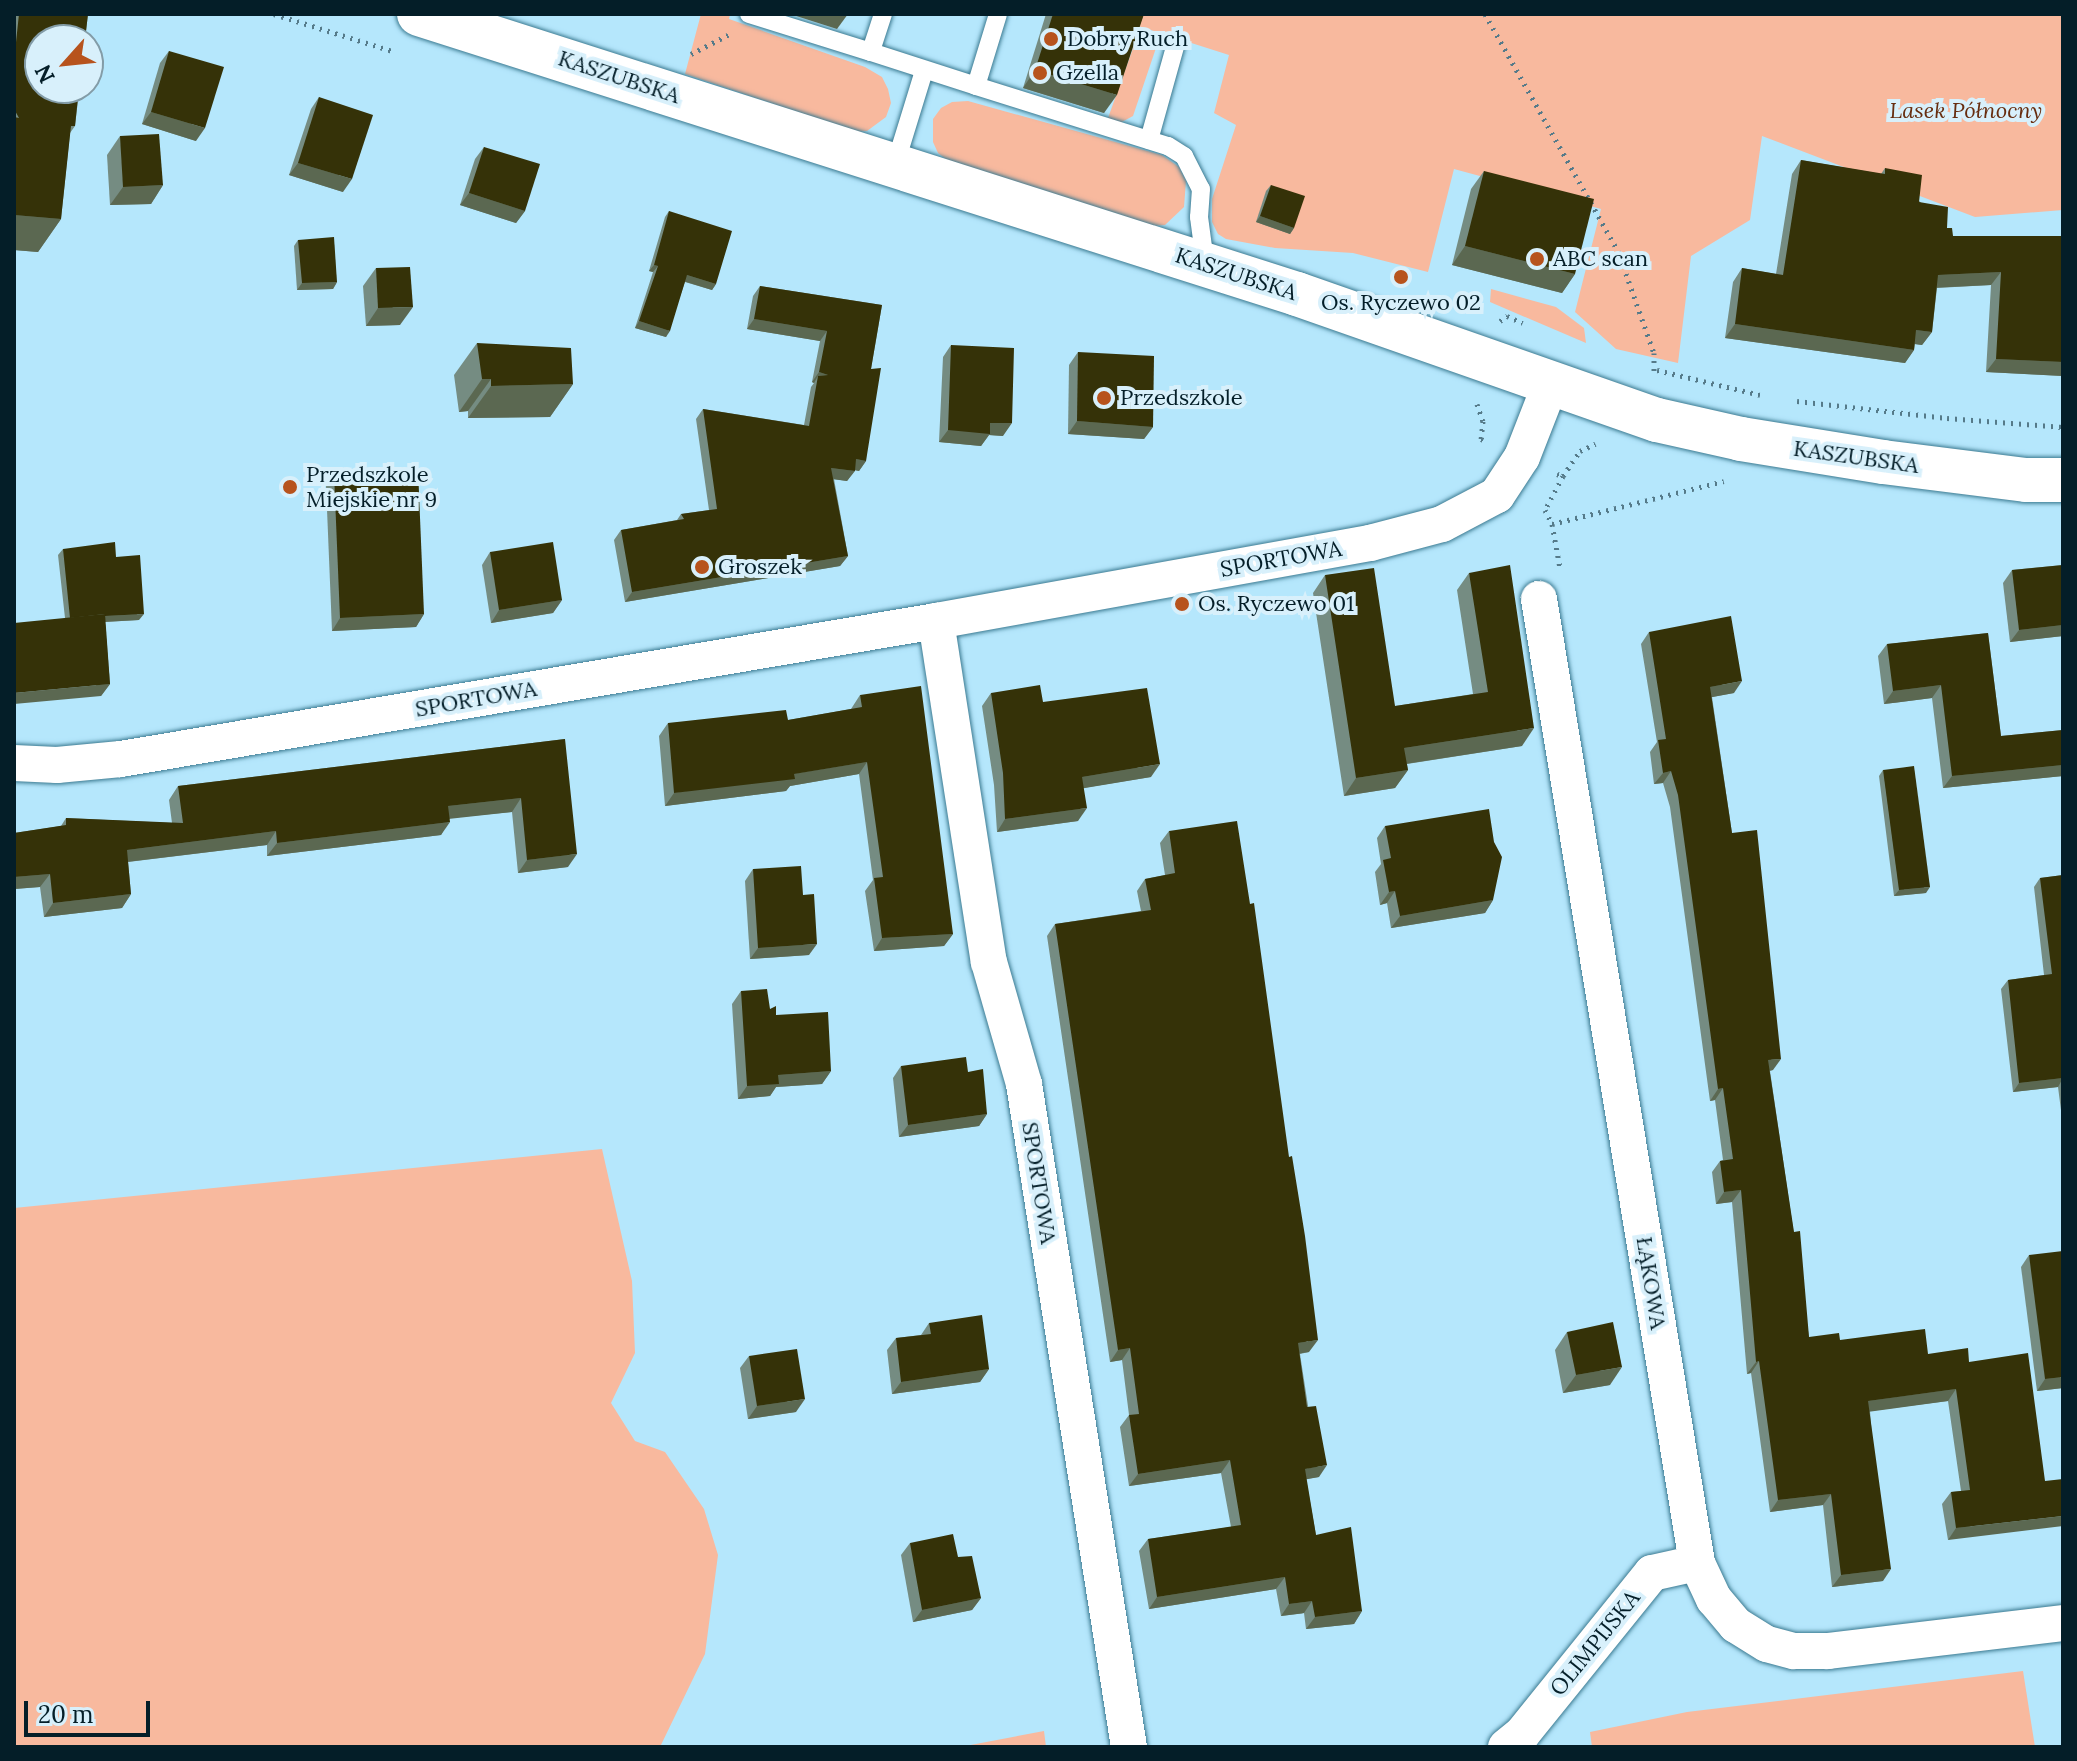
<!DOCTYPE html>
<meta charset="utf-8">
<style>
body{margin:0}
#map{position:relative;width:2077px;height:1761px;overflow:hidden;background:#b5e7fc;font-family:Lora,serif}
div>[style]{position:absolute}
.green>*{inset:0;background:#f8b99e}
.path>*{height:5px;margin-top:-2.5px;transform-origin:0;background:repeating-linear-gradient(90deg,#557a89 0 2px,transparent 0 8px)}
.roads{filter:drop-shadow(0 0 2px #3b7a91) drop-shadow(0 0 2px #3b7a91)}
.service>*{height:18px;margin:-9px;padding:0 9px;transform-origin:9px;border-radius:9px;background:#fff}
.minor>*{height:36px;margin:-18px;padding:0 18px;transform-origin:18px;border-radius:18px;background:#fff}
.secondary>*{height:44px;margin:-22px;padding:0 22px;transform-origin:22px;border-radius:22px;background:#fff}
.wall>*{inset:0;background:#758c82}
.shaded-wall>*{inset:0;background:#5b6851}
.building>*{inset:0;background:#353208}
.dots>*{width:22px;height:22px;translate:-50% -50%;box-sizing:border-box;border:4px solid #d8f0fb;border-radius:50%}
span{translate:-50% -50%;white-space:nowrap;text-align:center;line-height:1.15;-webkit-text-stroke:8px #d8f0fb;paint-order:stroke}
.poi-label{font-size:22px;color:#041e28}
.left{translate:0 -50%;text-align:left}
.street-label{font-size:22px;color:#041e28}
.park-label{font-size:22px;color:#672d0f;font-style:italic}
.frame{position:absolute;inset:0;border:16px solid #041e28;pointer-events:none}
.north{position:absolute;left:24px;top:24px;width:80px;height:80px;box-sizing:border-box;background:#d8f0fb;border:2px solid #839ca7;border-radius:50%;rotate:243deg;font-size:22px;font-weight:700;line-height:32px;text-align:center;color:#041e28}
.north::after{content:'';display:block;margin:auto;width:28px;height:36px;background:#b7531d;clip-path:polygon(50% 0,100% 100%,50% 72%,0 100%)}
.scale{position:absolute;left:24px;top:1701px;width:126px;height:36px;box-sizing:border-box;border:4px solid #041e28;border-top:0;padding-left:10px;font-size:24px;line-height:28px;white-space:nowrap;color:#041e28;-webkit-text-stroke:6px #d8f0fb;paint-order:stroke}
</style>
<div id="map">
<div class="green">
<i style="clip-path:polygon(701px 14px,730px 14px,729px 19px,865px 67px,882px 77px,888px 89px,891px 103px,886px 117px,867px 131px,856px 132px,685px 74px)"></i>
<i style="clip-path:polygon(1139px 14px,2063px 14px,2063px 210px,1975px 217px,1762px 136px,1750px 220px,1691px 256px,1678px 363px,1616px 349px,1575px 312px,1601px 209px,1454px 169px,1428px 272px,1353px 253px,1275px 248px,1226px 239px,1218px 234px,1212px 222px,1212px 199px,1236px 125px,1214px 113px,1229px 55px,1135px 25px)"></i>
<i style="clip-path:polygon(1136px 40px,1157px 45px,1133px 116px,1120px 123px,1108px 118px)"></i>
<i style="clip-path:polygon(968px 101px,1162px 155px,1179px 167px,1186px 181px,1184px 207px,1165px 225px,1153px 226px,947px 160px,938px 153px,933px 142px,933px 119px,941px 108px,952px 102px)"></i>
<i style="clip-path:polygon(1491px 289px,1556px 307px,1584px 328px,1586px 343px,1490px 302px)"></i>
<i style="clip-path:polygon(602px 1149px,632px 1281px,635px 1353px,611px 1403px,635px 1441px,665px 1452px,704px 1509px,718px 1555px,705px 1654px,660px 1747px,14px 1747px,14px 1208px)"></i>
<i style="clip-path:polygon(2023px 1671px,2035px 1747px,1592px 1747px,1590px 1732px,1687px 1712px)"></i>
<i style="clip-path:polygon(1044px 1731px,1046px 1747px,960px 1747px)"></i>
</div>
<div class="path">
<i style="left:274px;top:14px;width:127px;rotate:17.4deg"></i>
<i style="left:1485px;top:14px;width:272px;rotate:60.7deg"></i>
<i style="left:1618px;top:251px;width:108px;rotate:70.6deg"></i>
<i style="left:1654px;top:353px;width:18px;rotate:90deg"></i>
<i style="left:691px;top:54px;width:42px;rotate:-27.2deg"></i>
<i style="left:1500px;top:321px;width:9px;rotate:-36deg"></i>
<i style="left:1507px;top:316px;width:17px;rotate:24deg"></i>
<i style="left:1657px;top:370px;width:106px;rotate:13.6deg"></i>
<i style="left:1797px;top:401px;width:151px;rotate:6.5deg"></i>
<i style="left:1947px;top:418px;width:116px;rotate:4.4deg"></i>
<i style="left:1477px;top:404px;width:18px;rotate:71deg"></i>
<i style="left:1483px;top:421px;width:18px;rotate:96deg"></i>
<i style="left:1481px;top:439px;width:5px;rotate:22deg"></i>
<i style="left:1557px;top:474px;width:6px;rotate:18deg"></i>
<i style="left:1563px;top:476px;width:38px;rotate:118deg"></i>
<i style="left:1545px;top:510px;width:16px;rotate:63deg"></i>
<i style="left:1552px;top:524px;width:177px;rotate:-14deg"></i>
<i style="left:1563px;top:476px;width:30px;rotate:-56deg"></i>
<i style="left:1580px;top:451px;width:17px;rotate:-25deg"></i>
<i style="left:1552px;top:524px;width:45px;rotate:79.7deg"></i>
</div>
<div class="roads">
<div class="service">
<i style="left:749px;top:14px;width:128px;rotate:17.3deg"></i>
<i style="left:883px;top:14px;width:40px;rotate:108deg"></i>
<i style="left:871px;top:52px;width:110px;rotate:17.9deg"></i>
<i style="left:976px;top:86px;width:75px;rotate:-73deg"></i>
<i style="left:976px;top:86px;width:201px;rotate:17.4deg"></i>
<i style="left:1168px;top:146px;width:19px;rotate:32deg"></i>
<i style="left:1184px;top:156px;width:37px;rotate:63deg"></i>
<i style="left:1201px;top:189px;width:28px;rotate:94deg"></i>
<i style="left:1199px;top:217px;width:45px;rotate:82.4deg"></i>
<i style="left:1149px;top:140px;width:97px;rotate:-74.4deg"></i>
<i style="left:895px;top:165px;width:98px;rotate:-72.9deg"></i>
</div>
<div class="minor">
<i style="left:1539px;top:599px;width:977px;rotate:80.69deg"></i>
<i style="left:1697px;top:1563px;width:40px;rotate:65deg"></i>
<i style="left:1714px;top:1599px;width:34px;rotate:50deg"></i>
<i style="left:1736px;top:1625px;width:36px;rotate:32deg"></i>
<i style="left:1767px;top:1644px;width:28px;rotate:15deg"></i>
<i style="left:1794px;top:1651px;width:34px"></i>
<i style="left:1828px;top:1651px;width:237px;rotate:-6.8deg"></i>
<i style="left:936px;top:621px;width:345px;rotate:81.2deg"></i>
<i style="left:989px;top:962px;width:127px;rotate:74deg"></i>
<i style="left:1024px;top:1084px;width:671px;rotate:81deg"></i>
<i style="left:14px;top:763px;width:43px;rotate:2.7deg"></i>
<i style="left:57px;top:765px;width:64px;rotate:-5.4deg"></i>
<i style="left:121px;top:759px;width:827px;rotate:-9.61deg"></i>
<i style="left:936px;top:621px;width:441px;rotate:-10.2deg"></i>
<i style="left:1370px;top:543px;width:74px;rotate:-14.8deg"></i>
<i style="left:1442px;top:524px;width:62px;rotate:-27.8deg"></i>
<i style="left:1497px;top:495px;width:45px;rotate:-56.7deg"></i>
<i style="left:1522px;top:457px;width:77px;rotate:-68.7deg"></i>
<i style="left:1506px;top:1747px;width:21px;rotate:-39deg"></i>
<i style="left:1522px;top:1734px;width:207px;rotate:-51.1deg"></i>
<i style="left:1652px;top:1573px;width:46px;rotate:-12.5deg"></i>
</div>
<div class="secondary">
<i style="left:419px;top:14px;width:922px;rotate:17.69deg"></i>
<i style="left:1297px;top:294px;width:381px;rotate:19.3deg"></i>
<i style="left:1657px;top:420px;width:86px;rotate:12.7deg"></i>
<i style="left:1741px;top:439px;width:144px;rotate:9.2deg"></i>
<i style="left:1883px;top:462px;width:144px;rotate:7.2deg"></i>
<i style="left:2026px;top:480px;width:37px"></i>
</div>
</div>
<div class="wall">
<i style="clip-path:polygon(14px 14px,88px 14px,75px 126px,70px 133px,61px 219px,38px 252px,14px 250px)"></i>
<i style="clip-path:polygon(1046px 14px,1144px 14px,1104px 113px,1023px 88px)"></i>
<i style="clip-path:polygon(169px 51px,196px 141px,142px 124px,160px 63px)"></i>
<i style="clip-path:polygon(319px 97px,343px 192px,289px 175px,311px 109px)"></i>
<i style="clip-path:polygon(120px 136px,163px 185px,151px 204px,110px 205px,107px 155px)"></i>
<i style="clip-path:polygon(484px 147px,525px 211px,516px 223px,460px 205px,475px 159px)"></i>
<i style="clip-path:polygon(1801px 160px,1881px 174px,1885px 168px,1947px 228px,1953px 236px,2063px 236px,2063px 376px,1986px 372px,1991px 285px,1937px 288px,1932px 332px,1922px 345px,1915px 344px,1914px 350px,1905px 363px,1725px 338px,1733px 282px,1742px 268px,1776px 274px,1792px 174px)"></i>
<i style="clip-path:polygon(1484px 171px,1575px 274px,1562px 293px,1452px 265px,1471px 189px)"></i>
<i style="clip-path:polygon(1271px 185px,1294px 228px,1290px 234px,1256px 222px,1266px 191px)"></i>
<i style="clip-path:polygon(669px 211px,716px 284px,712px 290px,685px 282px,666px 337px,635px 328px,653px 272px,649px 271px,665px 217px)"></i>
<i style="clip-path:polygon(298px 240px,337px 282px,333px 289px,297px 290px,294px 246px)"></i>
<i style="clip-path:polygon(376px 268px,400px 325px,366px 326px,363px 286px)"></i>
<i style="clip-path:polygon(760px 286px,882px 305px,871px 369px,866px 461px,859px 471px,855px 470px,847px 481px,834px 479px,848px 556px,840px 566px,625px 602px,614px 540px,621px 530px,677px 520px,681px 514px,709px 510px,696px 419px,703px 409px,804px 425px,811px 387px,814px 383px,812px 382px,820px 341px,747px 329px,753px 296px)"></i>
<i style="clip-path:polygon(477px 343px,573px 384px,550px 417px,468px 418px,468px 411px,459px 412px,454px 375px)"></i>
<i style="clip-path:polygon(951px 345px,1003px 436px,989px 435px,981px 446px,939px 442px,943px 357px)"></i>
<i style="clip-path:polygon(1078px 352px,1153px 427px,1144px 439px,1068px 434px,1069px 365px)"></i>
<i style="clip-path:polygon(334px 473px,424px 614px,416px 627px,332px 631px,326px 485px)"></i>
<i style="clip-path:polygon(63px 549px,116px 557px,139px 620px,105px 622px,110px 684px,101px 696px,65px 618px,58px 555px)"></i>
<i style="clip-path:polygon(490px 552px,562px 600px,553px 613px,491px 623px,482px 565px)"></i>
<i style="clip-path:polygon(2063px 565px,2063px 636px,2010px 642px,2003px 583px,2012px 570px)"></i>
<i style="clip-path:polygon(1469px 573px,1522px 746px,1407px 764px,1408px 770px,1395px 788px,1344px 796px,1313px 593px,1325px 575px,1395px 706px,1473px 694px,1457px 590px)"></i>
<i style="clip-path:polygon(1649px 632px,1734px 693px,1712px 697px,1732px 833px,1773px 1070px,1770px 1071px,1809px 1337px,1840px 1340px,1969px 1362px,2045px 1481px,1948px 1540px,1942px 1504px,1951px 1492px,1961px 1491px,1948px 1401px,1870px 1411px,1883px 1581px,1832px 1587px,1823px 1505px,1770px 1512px,1751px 1373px,1747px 1374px,1732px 1202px,1716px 1204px,1712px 1172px,1720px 1161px,1723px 1160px,1715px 1100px,1710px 1101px,1670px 807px,1663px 783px,1654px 784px,1650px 752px,1657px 742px,1641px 644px)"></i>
<i style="clip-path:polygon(1988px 633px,2001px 736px,2063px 730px,2063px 776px,1943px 788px,1932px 698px,1884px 704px,1878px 656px,1887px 644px)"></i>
<i style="clip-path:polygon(991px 693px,1043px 702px,1151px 777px,1083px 788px,1078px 821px,997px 832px,994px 785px,982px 706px)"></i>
<i style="clip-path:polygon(860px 695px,953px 934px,944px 946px,874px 951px,865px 891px,873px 880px,859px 774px,790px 786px,786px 791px,665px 806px,659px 736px,668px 723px,788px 720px,851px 709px)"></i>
<i style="clip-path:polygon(565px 739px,568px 867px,518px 873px,512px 812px,450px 818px,441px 835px,267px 856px,267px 845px,128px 862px,131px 894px,122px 908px,44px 917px,40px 887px,14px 889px,14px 833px,61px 826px,66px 818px,172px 823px,169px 800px,178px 786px)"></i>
<i style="clip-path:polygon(1883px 770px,1926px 893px,1894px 896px,1879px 776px)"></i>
<i style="clip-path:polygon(1385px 826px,1493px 900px,1485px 913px,1391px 928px,1387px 903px,1380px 905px,1375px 872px,1381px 864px,1377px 838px)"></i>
<i style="clip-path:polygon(1169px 831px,1309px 1352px,1300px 1354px,1319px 1477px,1306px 1479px,1316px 1535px,1362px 1611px,1354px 1624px,1306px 1629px,1304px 1613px,1281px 1616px,1276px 1589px,1149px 1609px,1139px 1551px,1148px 1539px,1231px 1527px,1221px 1473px,1129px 1486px,1120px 1427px,1129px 1415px,1122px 1360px,1110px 1362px,1047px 936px,1055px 924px,1141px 911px,1137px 891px,1145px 879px,1165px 875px,1160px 843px)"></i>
<i style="clip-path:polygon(753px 869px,809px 955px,750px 959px,745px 881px)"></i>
<i style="clip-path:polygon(2063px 875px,2063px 1126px,2058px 1087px,2013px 1092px,2001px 989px,2008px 980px,2044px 975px,2034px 887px,2040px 878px)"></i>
<i style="clip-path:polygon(741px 991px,770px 1009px,831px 1071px,822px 1084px,776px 1087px,770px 1096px,738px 1099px,732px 1004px)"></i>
<i style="clip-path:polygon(901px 1066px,968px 1072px,987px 1114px,979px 1126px,899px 1137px,893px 1078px)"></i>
<i style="clip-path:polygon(2029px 1255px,2063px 1388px,2037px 1391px,2021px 1267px)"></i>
<i style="clip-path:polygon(929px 1323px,989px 1369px,980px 1382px,892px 1394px,887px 1350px,896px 1338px,921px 1335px)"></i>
<i style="clip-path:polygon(1567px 1332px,1610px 1385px,1563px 1393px,1555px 1350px)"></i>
<i style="clip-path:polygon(749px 1356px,796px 1412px,748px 1419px,740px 1368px)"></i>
<i style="clip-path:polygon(910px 1543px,958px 1557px,981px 1598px,972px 1610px,913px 1622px,901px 1555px)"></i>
</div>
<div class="shaded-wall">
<i style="clip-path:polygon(790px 14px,848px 14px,837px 29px)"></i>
<i style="clip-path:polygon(1035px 70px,1117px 95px,1104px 113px,1023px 88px)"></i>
<i style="clip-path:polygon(151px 112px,205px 128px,196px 141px,142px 124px)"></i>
<i style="clip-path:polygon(298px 163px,352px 179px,343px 192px,289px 175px)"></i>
<i style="clip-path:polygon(163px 185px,151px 204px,110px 205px,123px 187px)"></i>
<i style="clip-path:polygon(469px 193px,525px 211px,516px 223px,460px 205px)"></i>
<i style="clip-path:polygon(14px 215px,61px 219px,38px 252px,14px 250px)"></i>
<i style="clip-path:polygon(1260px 216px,1294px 228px,1290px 234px,1256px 222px)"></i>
<i style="clip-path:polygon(1465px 246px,1575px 274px,1562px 293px,1452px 265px)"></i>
<i style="clip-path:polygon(654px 265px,658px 266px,653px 272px,649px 271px)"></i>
<i style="clip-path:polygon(2001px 272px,1991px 285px,1929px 288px,1938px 275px)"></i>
<i style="clip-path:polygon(687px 275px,716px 284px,712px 290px,683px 281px)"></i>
<i style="clip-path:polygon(337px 282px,333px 289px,297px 290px,302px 283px)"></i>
<i style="clip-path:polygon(413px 307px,400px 325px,366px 326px,378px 308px)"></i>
<i style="clip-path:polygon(754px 319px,827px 331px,820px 341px,747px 329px)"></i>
<i style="clip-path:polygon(639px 321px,670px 331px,666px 337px,635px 328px)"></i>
<i style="clip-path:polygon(1735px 324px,1914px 350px,1905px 363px,1725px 338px)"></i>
<i style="clip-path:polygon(1916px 330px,1932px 332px,1922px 345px,1907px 343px)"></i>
<i style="clip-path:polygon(1996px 359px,2063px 362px,2063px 376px,1986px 372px)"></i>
<i style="clip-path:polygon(819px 372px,828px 375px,818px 376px,814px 383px,812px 382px)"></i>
<i style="clip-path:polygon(482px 379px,491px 379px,468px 411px,459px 412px)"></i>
<i style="clip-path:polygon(573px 384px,550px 417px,468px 418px,491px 386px)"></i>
<i style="clip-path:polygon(1077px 421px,1153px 427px,1144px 439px,1068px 434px)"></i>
<i style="clip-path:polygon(990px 423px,1012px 423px,1003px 436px,989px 435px,981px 446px,939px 442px,948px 430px)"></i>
<i style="clip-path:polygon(856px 459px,866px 461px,859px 471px,849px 469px)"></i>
<i style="clip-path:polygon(831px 468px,855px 471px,847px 481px,824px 478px)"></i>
<i style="clip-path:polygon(848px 556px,840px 566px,625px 602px,632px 592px)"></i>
<i style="clip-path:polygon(562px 600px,553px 613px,491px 623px,499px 610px)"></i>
<i style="clip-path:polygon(144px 614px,139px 620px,65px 624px,70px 618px)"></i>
<i style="clip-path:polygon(424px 614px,416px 627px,332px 631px,340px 618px)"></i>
<i style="clip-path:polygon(2063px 625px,2063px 636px,2010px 642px,2019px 630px)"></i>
<i style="clip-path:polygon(1742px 681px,1734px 693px,1702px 699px,1710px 687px)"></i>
<i style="clip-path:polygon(110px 684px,101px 696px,14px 704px,14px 693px)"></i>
<i style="clip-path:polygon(1941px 685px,1932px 698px,1884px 704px,1893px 691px)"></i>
<i style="clip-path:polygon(1534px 728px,1522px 746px,1392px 766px,1404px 748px)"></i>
<i style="clip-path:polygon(867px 762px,859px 774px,790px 786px,786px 791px,665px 806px,674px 793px)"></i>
<i style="clip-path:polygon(1160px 764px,1151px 777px,1073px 790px,1082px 777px)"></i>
<i style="clip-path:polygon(2063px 765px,2063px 776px,1943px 788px,1952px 776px)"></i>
<i style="clip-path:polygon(1408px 770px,1395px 788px,1344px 796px,1356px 778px)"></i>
<i style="clip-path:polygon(1671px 771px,1663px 783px,1654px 784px,1663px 773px)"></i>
<i style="clip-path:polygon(521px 798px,512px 812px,439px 820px,448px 806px)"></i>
<i style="clip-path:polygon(1087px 808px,1078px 821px,997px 832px,1005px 819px)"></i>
<i style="clip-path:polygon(450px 822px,441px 835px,267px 856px,277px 843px)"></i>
<i style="clip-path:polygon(276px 831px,267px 845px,118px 863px,127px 850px)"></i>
<i style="clip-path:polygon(577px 854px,568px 867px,518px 873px,527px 860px)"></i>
<i style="clip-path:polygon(50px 874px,40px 887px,14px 889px,14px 877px)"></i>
<i style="clip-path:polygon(1930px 887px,1926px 893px,1894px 896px,1899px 890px)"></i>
<i style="clip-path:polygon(1395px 891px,1387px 903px,1380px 905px,1389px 892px)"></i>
<i style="clip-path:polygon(131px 894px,122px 908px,44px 917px,53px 903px)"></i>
<i style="clip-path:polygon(1493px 900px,1485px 913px,1391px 928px,1400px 916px)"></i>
<i style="clip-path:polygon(953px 934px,944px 946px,874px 951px,882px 938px)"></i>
<i style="clip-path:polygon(817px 944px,809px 955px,750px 959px,758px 948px)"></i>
<i style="clip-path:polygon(1781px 1059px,1773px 1070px,1760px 1072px,1768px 1060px)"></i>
<i style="clip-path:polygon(831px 1071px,822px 1084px,776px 1087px,770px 1096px,738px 1099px,747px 1086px,778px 1075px)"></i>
<i style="clip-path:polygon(2063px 1078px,2058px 1087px,2013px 1092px,2019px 1083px)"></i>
<i style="clip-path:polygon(1723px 1088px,1715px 1100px,1710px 1101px,1718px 1089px)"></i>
<i style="clip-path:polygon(987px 1114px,979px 1126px,899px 1137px,908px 1125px)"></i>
<i style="clip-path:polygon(1741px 1190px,1732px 1202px,1716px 1204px,1724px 1192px)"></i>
<i style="clip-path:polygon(1318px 1340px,1309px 1352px,1290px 1355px,1298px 1343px)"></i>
<i style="clip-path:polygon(1130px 1348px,1122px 1360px,1110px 1362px,1118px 1350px)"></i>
<i style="clip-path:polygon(1759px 1361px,1751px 1373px,1747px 1374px,1756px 1362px)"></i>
<i style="clip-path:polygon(1622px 1367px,1610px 1385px,1563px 1393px,1576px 1375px)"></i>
<i style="clip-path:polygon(989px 1369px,980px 1382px,892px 1394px,901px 1382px)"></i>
<i style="clip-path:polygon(2063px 1377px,2063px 1388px,2037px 1391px,2045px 1379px)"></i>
<i style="clip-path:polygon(1956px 1389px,1948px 1401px,1860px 1413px,1868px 1401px)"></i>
<i style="clip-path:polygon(805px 1399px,796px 1412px,748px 1419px,757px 1406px)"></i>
<i style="clip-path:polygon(1230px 1460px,1221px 1473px,1129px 1486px,1138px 1474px)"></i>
<i style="clip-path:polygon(1327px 1465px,1319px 1477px,1296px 1481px,1305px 1469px)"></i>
<i style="clip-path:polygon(1831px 1494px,1823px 1505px,1770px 1512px,1778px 1500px)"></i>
<i style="clip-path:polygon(2063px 1516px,2063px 1526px,1948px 1540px,1956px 1528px)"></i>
<i style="clip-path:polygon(1891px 1569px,1883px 1581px,1832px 1587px,1841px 1575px)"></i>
<i style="clip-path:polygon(1285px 1577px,1276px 1589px,1149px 1609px,1157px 1597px)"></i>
<i style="clip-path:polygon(981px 1598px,972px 1610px,913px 1622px,922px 1610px)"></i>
<i style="clip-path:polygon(1312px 1601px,1304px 1613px,1281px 1616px,1289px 1604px)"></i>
<i style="clip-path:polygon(1362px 1611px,1354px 1624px,1306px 1629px,1315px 1617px)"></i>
</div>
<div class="building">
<i style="clip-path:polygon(19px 14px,88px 14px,85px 40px,40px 40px,40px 88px,79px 88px,75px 126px,71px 126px,61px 219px,14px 215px,14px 117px,19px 118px,14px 109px,14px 61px)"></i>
<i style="clip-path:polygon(1053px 14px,1144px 14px,1117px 95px,1035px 70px)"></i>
<i style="clip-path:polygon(169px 51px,224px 67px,205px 128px,151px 112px)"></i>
<i style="clip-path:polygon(319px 97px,373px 115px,352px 179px,298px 163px)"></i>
<i style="clip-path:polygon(159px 134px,163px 185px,123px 187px,120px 136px)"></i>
<i style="clip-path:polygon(484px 147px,540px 164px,525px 211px,469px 193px)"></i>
<i style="clip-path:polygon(1801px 160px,1885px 174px,1885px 168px,1922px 175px,1919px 202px,1948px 207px,1947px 228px,1952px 228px,1953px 236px,2063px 236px,2063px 362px,1996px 359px,2001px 272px,1938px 275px,1932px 332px,1916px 330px,1914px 350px,1735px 324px,1742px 268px,1783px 275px)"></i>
<i style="clip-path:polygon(1484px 171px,1594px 199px,1575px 274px,1465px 246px)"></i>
<i style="clip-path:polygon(1271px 185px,1305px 196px,1294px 228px,1260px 216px)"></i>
<i style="clip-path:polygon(669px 211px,732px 231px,716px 284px,687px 275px,670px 331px,639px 321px,658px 266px,654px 265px)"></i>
<i style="clip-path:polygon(334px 237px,337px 282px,302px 283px,298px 240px)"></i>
<i style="clip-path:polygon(410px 267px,413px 307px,378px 308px,376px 268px)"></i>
<i style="clip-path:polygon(760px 286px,882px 305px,871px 369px,881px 368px,866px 461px,856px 459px,855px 471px,831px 468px,848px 556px,632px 592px,621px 530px,684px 519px,681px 514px,717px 509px,703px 409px,809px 426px,818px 376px,828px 375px,819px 372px,827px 331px,754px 319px)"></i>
<i style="clip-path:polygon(477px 343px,571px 348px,573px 384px,491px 386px,491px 379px,482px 379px)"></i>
<i style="clip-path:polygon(951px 345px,1014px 348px,1012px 423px,990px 423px,990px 434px,948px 430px)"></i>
<i style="clip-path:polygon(1078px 352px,1154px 356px,1153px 427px,1077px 421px)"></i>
<i style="clip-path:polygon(418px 469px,424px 614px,340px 618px,334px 473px)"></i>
<i style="clip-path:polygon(115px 542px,116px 557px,140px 555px,144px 614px,105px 616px,105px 614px,70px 618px,63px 549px)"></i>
<i style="clip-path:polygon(553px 542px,562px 600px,499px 610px,490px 552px)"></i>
<i style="clip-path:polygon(1510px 565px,1534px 728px,1404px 748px,1408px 770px,1356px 778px,1325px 575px,1374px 568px,1395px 706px,1488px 692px,1469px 573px)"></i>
<i style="clip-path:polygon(2063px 565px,2063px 625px,2019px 630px,2012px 570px)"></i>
<i style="clip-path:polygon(105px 614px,110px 684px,14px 693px,14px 623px)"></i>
<i style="clip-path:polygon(1731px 616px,1742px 681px,1710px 687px,1732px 833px,1757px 830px,1781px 1059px,1768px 1060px,1794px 1232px,1800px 1231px,1809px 1337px,1839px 1333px,1840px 1340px,1925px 1329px,1928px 1354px,1968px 1348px,1969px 1362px,2028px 1353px,2045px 1481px,2063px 1479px,2063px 1516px,1956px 1528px,1951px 1492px,1970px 1490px,1956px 1389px,1868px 1401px,1891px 1569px,1841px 1575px,1831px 1494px,1778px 1500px,1759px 1361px,1756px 1362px,1741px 1190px,1724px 1192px,1720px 1161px,1733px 1159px,1723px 1088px,1718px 1089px,1678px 795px,1671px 771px,1663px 773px,1658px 740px,1666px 739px,1649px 632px)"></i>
<i style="clip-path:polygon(1988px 633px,2001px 736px,2063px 730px,2063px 765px,1952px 776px,1941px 685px,1893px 691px,1887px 644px)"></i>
<i style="clip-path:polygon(1040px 685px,1043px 702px,1147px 688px,1160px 764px,1082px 777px,1087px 808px,1005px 819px,1003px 773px,991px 693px)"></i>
<i style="clip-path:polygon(921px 686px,953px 934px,882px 938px,874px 878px,883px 877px,867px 762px,794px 774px,795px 779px,674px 793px,668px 723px,786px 710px,788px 720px,862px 707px,860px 695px)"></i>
<i style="clip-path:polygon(565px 739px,577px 854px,527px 860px,521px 798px,448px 806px,450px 822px,277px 843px,276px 831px,127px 850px,131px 894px,53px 903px,50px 874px,14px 877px,14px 833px,66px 825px,66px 818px,183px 823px,178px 786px)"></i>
<i style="clip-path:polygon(1914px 766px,1930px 887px,1899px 890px,1883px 770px)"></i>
<i style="clip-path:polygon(1489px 809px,1494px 842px,1502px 857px,1493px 900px,1400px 916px,1395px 891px,1389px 892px,1383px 860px,1391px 858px,1385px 826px)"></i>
<i style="clip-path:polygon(1237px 821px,1250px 904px,1254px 903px,1289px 1157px,1292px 1156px,1305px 1236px,1318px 1340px,1298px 1343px,1307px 1407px,1316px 1406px,1327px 1465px,1305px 1469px,1316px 1535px,1351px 1527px,1362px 1611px,1315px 1617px,1312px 1601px,1289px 1604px,1285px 1577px,1157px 1597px,1148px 1539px,1241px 1525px,1230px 1460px,1138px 1474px,1129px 1415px,1139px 1414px,1130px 1348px,1118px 1350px,1055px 924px,1151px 910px,1145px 879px,1175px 873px,1169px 831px)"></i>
<i style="clip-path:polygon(801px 866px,803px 895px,814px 894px,817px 944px,758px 948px,753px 869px)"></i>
<i style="clip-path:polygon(2063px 875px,2063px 1078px,2019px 1083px,2008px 980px,2052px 974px,2040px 878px)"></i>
<i style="clip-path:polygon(767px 989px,770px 1009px,776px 1006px,776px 1015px,828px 1012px,831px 1071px,778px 1075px,779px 1084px,747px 1086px,741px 991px)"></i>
<i style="clip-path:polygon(966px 1057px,968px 1072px,983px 1069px,987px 1114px,908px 1125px,901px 1066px)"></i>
<i style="clip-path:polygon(2063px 1251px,2063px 1377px,2045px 1379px,2029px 1255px)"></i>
<i style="clip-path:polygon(982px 1315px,989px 1369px,901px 1382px,896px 1338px,931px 1334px,929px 1323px)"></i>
<i style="clip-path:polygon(1613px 1322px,1622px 1367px,1576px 1375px,1567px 1332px)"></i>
<i style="clip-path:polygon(797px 1349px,805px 1399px,757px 1406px,749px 1356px)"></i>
<i style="clip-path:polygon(953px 1534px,958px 1557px,972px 1556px,981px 1598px,922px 1610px,910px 1543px)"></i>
</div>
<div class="dots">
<i style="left:1051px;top:39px;background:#b7531d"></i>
<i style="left:1040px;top:73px;background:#b7531d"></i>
<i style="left:1537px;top:259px;background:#b7531d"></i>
<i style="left:1401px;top:277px;background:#b7531d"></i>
<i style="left:1104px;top:398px;background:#b7531d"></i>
<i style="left:290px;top:487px;background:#b7531d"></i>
<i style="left:702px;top:567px;background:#b7531d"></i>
<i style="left:1182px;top:604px;background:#b7531d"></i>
</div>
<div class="poi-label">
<span class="left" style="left:1067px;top:39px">Dobry Ruch</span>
<span class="left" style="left:1056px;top:73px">Gzella</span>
<span class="left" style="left:1553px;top:259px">ABC scan</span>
<span style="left:1401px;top:303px">Os. Ryczewo 02</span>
<span class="left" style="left:1120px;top:398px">Przedszkole</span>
<span class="left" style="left:306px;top:487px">Przedszkole<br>Miejskie nr 9</span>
<span class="left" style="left:718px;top:567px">Groszek</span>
<span class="left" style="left:1198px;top:604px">Os. Ryczewo 01</span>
</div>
<div class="street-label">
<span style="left:619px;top:77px;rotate:18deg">KASZUBSKA</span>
<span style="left:1236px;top:274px;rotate:18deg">KASZUBSKA</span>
<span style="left:1856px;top:457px;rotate:8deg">KASZUBSKA</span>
<span style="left:1281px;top:559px;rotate:-10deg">SPORTOWA</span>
<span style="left:476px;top:699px;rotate:-10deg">SPORTOWA</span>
<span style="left:1039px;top:1183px;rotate:81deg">SPORTOWA</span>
<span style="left:1651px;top:1283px;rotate:81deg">ŁĄKOWA</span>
<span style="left:1595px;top:1643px;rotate:-51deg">OLIMPIJSKA</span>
</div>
<div class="park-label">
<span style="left:1966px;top:111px">Lasek Północny</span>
</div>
<div class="frame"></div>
<div class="north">N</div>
<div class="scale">20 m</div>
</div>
